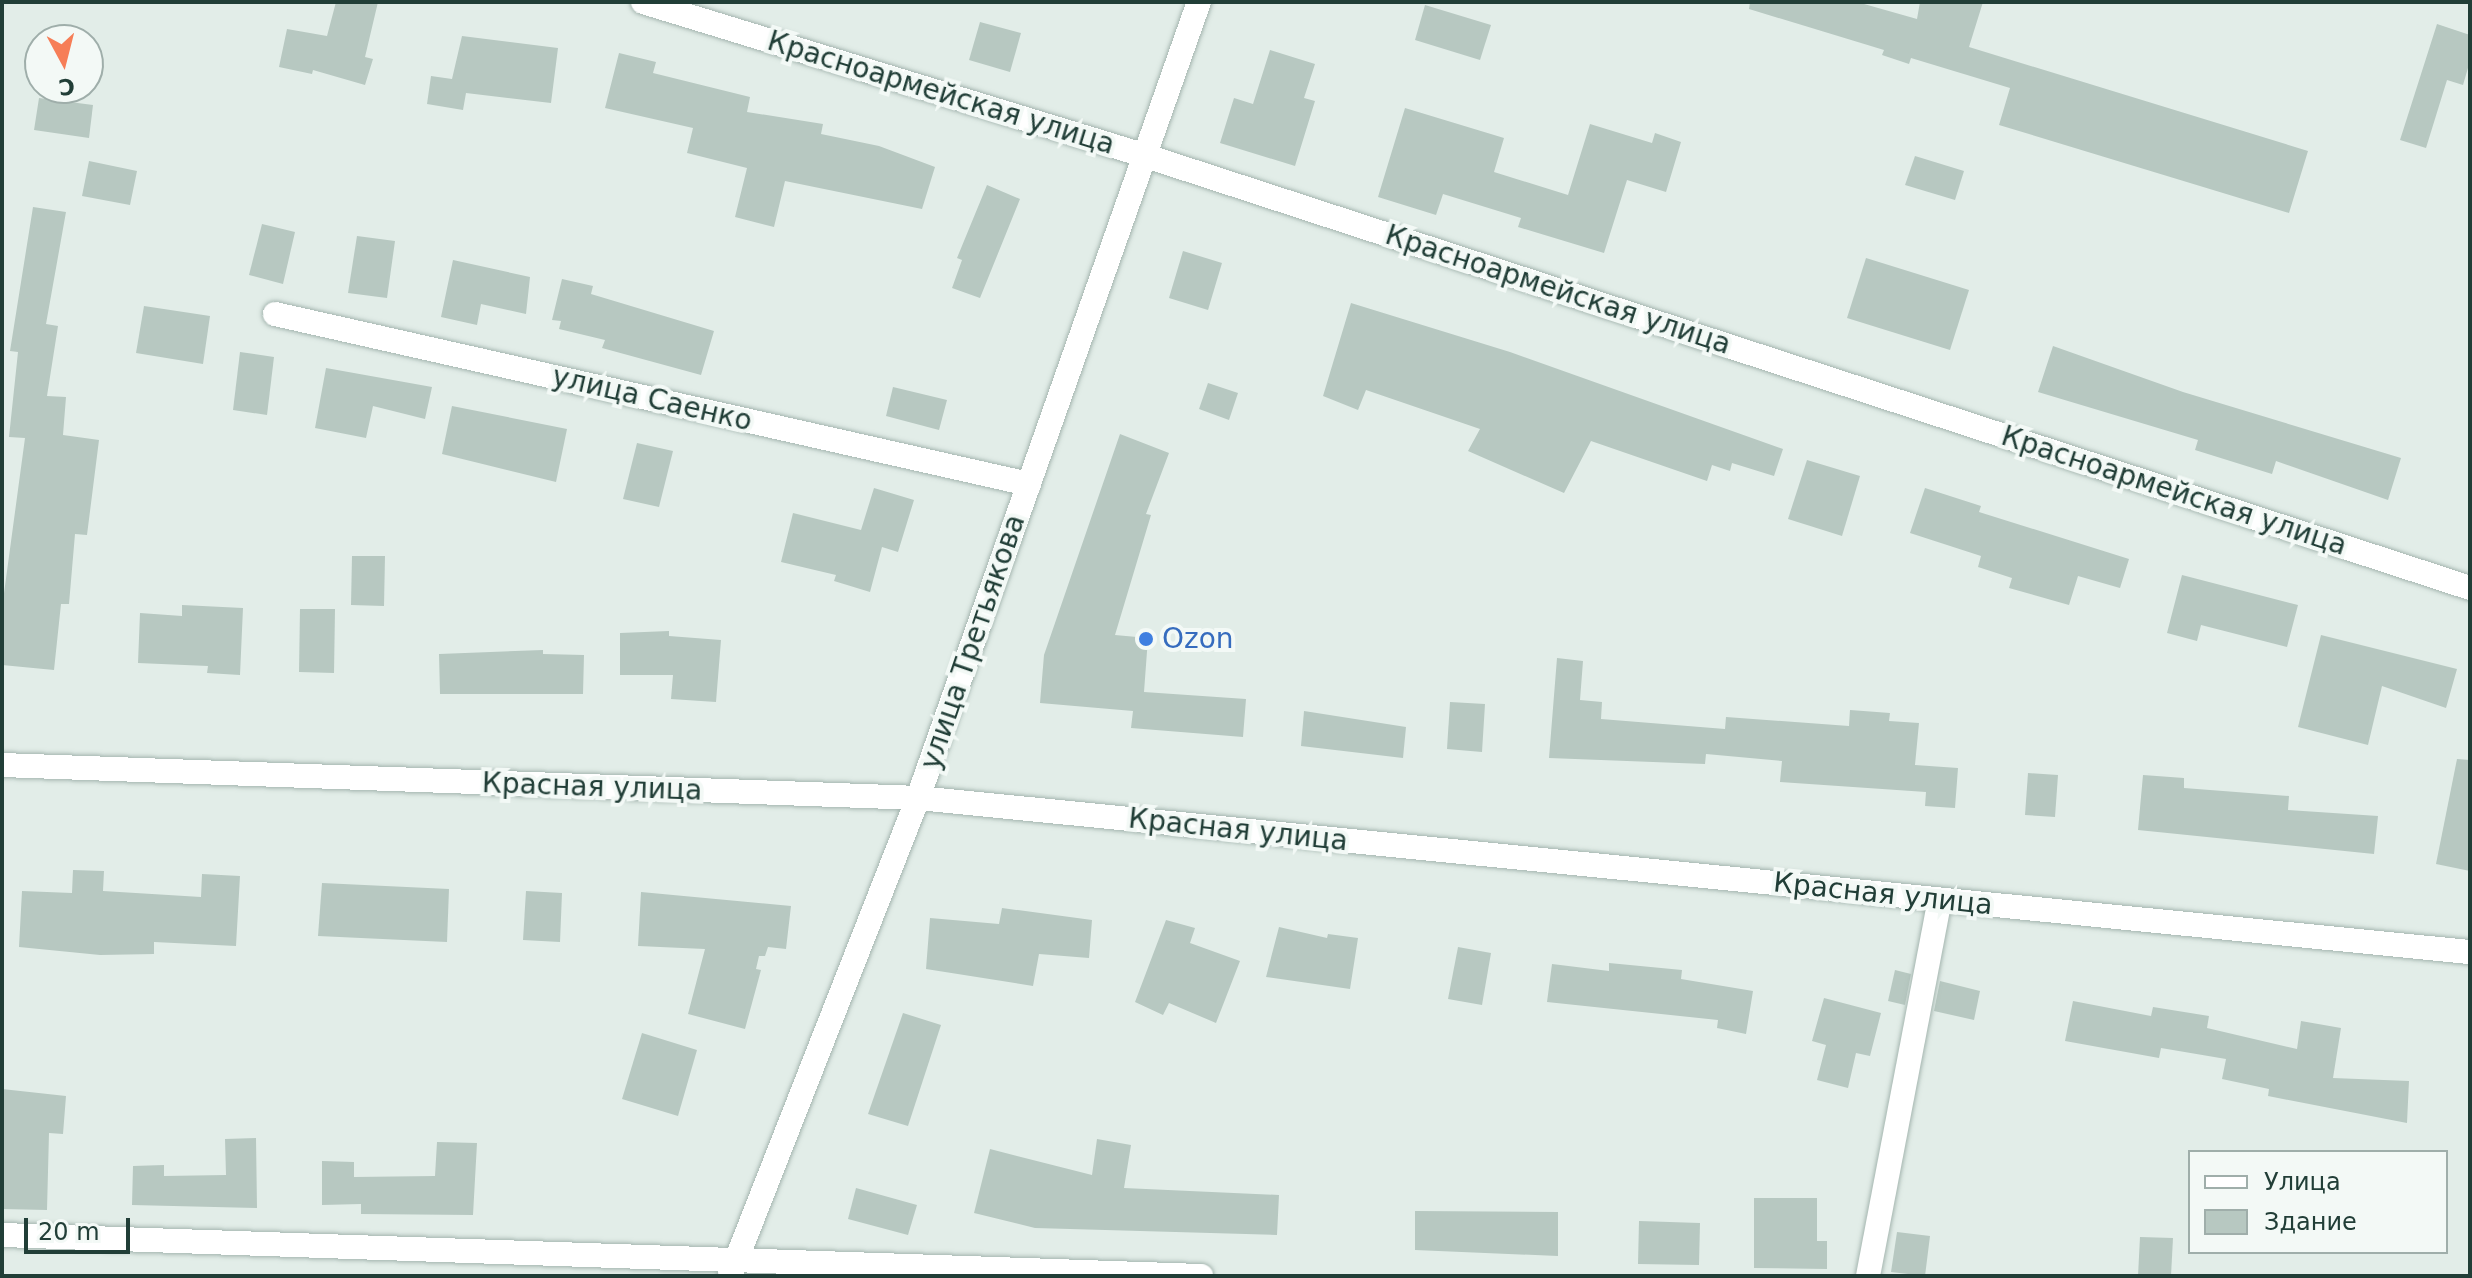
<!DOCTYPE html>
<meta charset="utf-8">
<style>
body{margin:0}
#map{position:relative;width:2472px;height:1278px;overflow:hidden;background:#e2ede8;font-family:"DejaVu Sans",sans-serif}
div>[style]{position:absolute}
.building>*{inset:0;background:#b7c8c1}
.roads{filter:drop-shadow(0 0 2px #a4b5af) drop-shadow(0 0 2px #a4b5af)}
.minor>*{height:24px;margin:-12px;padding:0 12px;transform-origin:12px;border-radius:12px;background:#fff}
.secondary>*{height:24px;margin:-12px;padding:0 12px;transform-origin:12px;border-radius:12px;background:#fff}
.dots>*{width:22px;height:22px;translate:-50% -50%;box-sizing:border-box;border:4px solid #f3f9f6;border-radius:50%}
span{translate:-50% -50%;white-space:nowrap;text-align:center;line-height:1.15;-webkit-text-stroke:8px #f3f9f6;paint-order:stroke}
.street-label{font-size:28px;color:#213e37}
.shop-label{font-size:28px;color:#366cbe}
.left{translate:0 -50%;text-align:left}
.frame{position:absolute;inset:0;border:4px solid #213e37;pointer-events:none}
.legend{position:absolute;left:2188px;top:1150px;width:260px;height:104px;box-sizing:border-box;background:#f3f9f6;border:2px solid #9faeaa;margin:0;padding:10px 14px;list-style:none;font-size:24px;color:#213e37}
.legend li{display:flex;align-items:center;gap:16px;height:40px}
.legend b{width:40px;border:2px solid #9faeaa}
.north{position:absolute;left:24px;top:24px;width:80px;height:80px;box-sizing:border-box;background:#f3f9f6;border:2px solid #9faeaa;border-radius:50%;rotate:173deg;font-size:22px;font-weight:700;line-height:32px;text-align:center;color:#213e37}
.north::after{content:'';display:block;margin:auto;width:28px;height:36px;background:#f67e57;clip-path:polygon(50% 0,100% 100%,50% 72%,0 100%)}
.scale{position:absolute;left:24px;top:1218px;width:106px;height:36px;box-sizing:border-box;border:4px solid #213e37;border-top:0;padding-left:10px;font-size:24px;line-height:28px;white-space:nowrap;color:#213e37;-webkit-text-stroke:6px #f3f9f6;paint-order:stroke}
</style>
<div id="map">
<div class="building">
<i style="clip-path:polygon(336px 2px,378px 2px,365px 57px,373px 59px,365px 85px,313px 70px,312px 74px,279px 67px,287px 29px,327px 36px)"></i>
<i style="clip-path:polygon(1750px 2px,1857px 2px,1917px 19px,1920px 2px,1983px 2px,1969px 47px,2308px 151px,2289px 213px,1999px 125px,2010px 88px,1911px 58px,1909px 64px,1882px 55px,1884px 50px,1749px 9px)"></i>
<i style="clip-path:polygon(1425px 5px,1491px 25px,1480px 60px,1415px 40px)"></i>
<i style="clip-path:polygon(980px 22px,1021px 33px,1010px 72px,969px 60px)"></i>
<i style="clip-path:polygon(2437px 24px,2470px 35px,2470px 61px,2463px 85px,2447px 80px,2426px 148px,2400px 140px)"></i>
<i style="clip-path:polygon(462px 36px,558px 48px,551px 103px,466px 93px,463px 110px,427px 104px,431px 76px,452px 79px)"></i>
<i style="clip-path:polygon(1270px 50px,1315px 64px,1304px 98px,1315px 101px,1295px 166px,1220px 143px,1234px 98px,1253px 104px)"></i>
<i style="clip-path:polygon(619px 53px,656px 62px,653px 73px,750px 97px,747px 112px,823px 124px,821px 134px,879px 146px,935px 167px,922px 209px,785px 181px,774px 227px,735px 217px,747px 168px,687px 153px,693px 128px,605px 108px)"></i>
<i style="clip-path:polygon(39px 98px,93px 105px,89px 138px,34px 130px)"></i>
<i style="clip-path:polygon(1405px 108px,1504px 138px,1494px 172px,1568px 195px,1590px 124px,1652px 143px,1655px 133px,1681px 142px,1666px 192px,1627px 180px,1604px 253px,1518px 227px,1521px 218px,1443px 194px,1436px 215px,1378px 197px)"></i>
<i style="clip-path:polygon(1915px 156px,1964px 171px,1955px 200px,1905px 185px)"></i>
<i style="clip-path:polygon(89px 161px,137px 171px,130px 205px,82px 196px)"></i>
<i style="clip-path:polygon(987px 185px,1020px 199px,980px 298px,952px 288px,962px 260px,957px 258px)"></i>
<i style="clip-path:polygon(33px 207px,66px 212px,46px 324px,58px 326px,47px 396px,66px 397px,63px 435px,99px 440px,87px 535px,75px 534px,69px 604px,61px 604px,54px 670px,2px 665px,2px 608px,25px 438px,9px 437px,18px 352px,10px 351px)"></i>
<i style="clip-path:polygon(262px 224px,295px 232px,283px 284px,249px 275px)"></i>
<i style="clip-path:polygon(357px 236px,395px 241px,387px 298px,348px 293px)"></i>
<i style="clip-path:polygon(1183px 251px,1222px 263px,1208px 310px,1169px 298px)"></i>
<i style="clip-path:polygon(1866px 258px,1969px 290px,1950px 350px,1847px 318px)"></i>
<i style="clip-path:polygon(453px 260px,530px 277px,526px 314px,481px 304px,477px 325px,441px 317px)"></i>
<i style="clip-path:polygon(562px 279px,593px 286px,591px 294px,714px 331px,701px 375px,602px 348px,605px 340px,559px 329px,561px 321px,552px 320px)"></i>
<i style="clip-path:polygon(1351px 303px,1510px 352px,1783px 449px,1774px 476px,1732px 463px,1730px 471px,1712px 465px,1707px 481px,1591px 441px,1564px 493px,1468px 451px,1480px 429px,1366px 390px,1358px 410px,1323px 396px)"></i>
<i style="clip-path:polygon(144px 306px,210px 316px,203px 364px,136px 353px)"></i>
<i style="clip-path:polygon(2053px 346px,2183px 392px,2401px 458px,2388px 500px,2276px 461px,2272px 474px,2195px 450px,2198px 440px,2038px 392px)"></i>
<i style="clip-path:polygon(240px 352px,274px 357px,267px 415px,233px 410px)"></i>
<i style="clip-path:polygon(326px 368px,432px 387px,425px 419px,373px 406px,366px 438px,315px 428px)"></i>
<i style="clip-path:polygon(1208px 383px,1238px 393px,1229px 420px,1199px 409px)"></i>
<i style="clip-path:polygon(893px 387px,947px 400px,939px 430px,886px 416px)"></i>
<i style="clip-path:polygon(452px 406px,567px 429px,556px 482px,442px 454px)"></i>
<i style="clip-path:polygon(1120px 434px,1169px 453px,1146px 514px,1151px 515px,1115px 635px,1148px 638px,1144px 692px,1246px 699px,1243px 737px,1131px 728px,1133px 711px,1040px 703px,1044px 655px)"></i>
<i style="clip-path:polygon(637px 443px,673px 451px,659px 507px,623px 499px)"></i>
<i style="clip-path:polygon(1807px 460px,1860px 476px,1842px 536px,1788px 519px)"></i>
<i style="clip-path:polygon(874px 488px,914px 500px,898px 552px,882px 547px,870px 592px,834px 581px,836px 575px,781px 562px,793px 513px,861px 530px)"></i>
<i style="clip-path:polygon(1925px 488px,1981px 506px,1979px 512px,2129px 559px,2120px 588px,2078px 576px,2069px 605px,2009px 588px,2012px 578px,1978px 567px,1981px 556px,1910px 533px)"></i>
<i style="clip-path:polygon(352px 556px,385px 556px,384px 606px,351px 605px)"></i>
<i style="clip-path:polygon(2182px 575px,2298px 605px,2287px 647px,2201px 625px,2197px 641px,2167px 633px)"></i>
<i style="clip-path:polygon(182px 605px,243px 608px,240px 675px,207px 673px,208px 666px,138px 663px,140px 613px,182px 616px)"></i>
<i style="clip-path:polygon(300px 609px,335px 609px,334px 673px,299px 672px)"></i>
<i style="clip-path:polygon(669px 631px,669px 636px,721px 640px,716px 702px,671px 699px,673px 675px,620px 675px,620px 633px)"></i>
<i style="clip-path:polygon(2321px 635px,2457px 669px,2446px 708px,2382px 686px,2368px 745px,2298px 727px)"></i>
<i style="clip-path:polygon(543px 650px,543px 654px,584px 655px,583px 694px,440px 694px,439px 654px)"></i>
<i style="clip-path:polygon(1557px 658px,1583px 661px,1580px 700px,1602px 702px,1601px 719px,1725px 729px,1726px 717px,1849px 726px,1850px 710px,1890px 713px,1889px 721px,1919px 723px,1915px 765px,1958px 768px,1955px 808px,1925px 806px,1926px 792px,1780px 782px,1782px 761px,1706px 754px,1705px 764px,1549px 758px)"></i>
<i style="clip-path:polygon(1450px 702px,1485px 704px,1482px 752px,1447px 749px)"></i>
<i style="clip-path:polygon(1304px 711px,1406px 727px,1403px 758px,1301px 746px)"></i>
<i style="clip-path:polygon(2457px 759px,2470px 760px,2470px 871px,2436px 864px)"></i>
<i style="clip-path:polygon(2028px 773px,2058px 775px,2055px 817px,2025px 815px)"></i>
<i style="clip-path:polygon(2143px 775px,2184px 778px,2184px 788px,2289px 796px,2288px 810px,2378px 816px,2374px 854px,2138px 830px)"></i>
<i style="clip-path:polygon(73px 870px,104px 871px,103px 891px,201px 897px,202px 874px,240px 876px,236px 946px,154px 942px,154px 954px,100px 955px,19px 947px,22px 891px,72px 893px)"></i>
<i style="clip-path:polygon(322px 883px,449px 889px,447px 942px,318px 936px)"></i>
<i style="clip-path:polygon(526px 891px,562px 893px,560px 942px,523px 940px)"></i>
<i style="clip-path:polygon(641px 892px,791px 906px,786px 949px,768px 947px,765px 956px,759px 956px,756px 969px,761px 970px,745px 1029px,688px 1014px,705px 949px,638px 946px)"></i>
<i style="clip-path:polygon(1002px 908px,1092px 920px,1089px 958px,1039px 954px,1033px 986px,926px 969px,930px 918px,999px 924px)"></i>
<i style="clip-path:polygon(1166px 920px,1195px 928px,1190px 943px,1240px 961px,1216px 1023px,1169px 1003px,1163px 1015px,1135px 1002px)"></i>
<i style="clip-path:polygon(1279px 927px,1327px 938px,1328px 934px,1358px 938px,1350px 989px,1266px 977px)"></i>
<i style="clip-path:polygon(1458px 947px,1491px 953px,1482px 1005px,1448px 999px)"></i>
<i style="clip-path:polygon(1609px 963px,1682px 970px,1681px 979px,1753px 991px,1746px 1034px,1717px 1028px,1718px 1020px,1547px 1002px,1552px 964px,1609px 971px)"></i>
<i style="clip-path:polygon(1895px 970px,1911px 974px,1905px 1005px,1888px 1001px)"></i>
<i style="clip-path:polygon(1940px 981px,1980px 991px,1974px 1020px,1934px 1011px)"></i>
<i style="clip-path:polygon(1824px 998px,1881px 1013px,1870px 1056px,1856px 1053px,1848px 1088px,1817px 1080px,1826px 1045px,1812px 1041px)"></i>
<i style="clip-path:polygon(2073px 1001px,2151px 1016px,2153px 1007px,2209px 1016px,2207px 1028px,2297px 1049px,2301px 1021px,2341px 1028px,2333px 1078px,2409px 1081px,2407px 1123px,2268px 1096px,2269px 1089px,2222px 1079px,2226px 1059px,2161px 1048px,2159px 1058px,2065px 1041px)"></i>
<i style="clip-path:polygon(903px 1013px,941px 1025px,908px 1126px,868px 1114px)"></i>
<i style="clip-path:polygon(642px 1033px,697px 1050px,678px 1116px,622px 1099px)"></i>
<i style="clip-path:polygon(2px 1089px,66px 1096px,63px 1134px,49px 1133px,47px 1210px,2px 1209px)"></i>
<i style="clip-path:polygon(256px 1138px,257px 1208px,132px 1205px,133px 1166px,164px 1165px,164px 1176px,226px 1175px,225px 1139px)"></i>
<i style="clip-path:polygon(1097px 1139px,1131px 1145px,1124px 1188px,1279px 1195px,1277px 1235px,1035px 1228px,974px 1213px,990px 1149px,1092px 1175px)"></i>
<i style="clip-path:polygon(437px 1142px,477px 1143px,473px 1215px,361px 1214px,361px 1204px,322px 1205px,322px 1161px,354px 1162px,354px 1177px,435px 1176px)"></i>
<i style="clip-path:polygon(856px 1188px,917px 1205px,908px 1235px,848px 1219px)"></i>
<i style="clip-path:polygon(1754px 1198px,1817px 1198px,1817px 1241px,1827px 1241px,1827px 1269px,1754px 1268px)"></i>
<i style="clip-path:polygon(1415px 1211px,1558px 1212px,1558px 1256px,1415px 1250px)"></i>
<i style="clip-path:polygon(1639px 1221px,1700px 1223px,1699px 1265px,1638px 1264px)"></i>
<i style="clip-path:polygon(1897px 1232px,1930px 1236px,1925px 1276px,1891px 1272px)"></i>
<i style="clip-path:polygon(2140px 1237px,2173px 1238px,2171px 1276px,2138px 1276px)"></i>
</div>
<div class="roads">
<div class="minor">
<i style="left:643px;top:2px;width:523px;rotate:17.01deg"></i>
<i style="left:1143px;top:155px;width:1396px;rotate:18.07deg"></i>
<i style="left:275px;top:314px;width:773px;rotate:12.71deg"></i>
<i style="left:2px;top:1235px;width:1200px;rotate:1.96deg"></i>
<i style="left:730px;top:1276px;width:514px;rotate:-68.53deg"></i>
<i style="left:918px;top:798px;width:844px;rotate:-70.56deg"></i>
<i style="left:1868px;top:1276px;width:383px;rotate:-79.2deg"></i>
</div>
<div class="secondary">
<i style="left:2px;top:765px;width:917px;rotate:2.06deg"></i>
<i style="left:918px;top:798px;width:1560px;rotate:5.67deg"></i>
</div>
</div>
<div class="dots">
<i style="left:1146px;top:639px;background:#3f7fe0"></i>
</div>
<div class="street-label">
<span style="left:941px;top:93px;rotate:17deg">Красноармейская улица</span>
<span style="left:1558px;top:290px;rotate:18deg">Красноармейская улица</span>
<span style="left:652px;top:399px;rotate:13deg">улица Саенко</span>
<span style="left:2174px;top:491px;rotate:18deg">Красноармейская улица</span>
<span style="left:973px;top:642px;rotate:-71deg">улица Третьякова</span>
<span style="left:592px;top:787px;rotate:2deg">Красная улица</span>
<span style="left:1238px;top:830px;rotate:6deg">Красная улица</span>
<span style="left:1883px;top:894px;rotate:6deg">Красная улица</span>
</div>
<div class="shop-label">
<span class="left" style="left:1162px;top:639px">Ozon</span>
</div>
<div class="frame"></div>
<ul class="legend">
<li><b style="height:10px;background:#fff"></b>Улица</li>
<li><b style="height:22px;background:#b7c8c1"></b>Здание</li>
</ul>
<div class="north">С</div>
<div class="scale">20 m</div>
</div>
